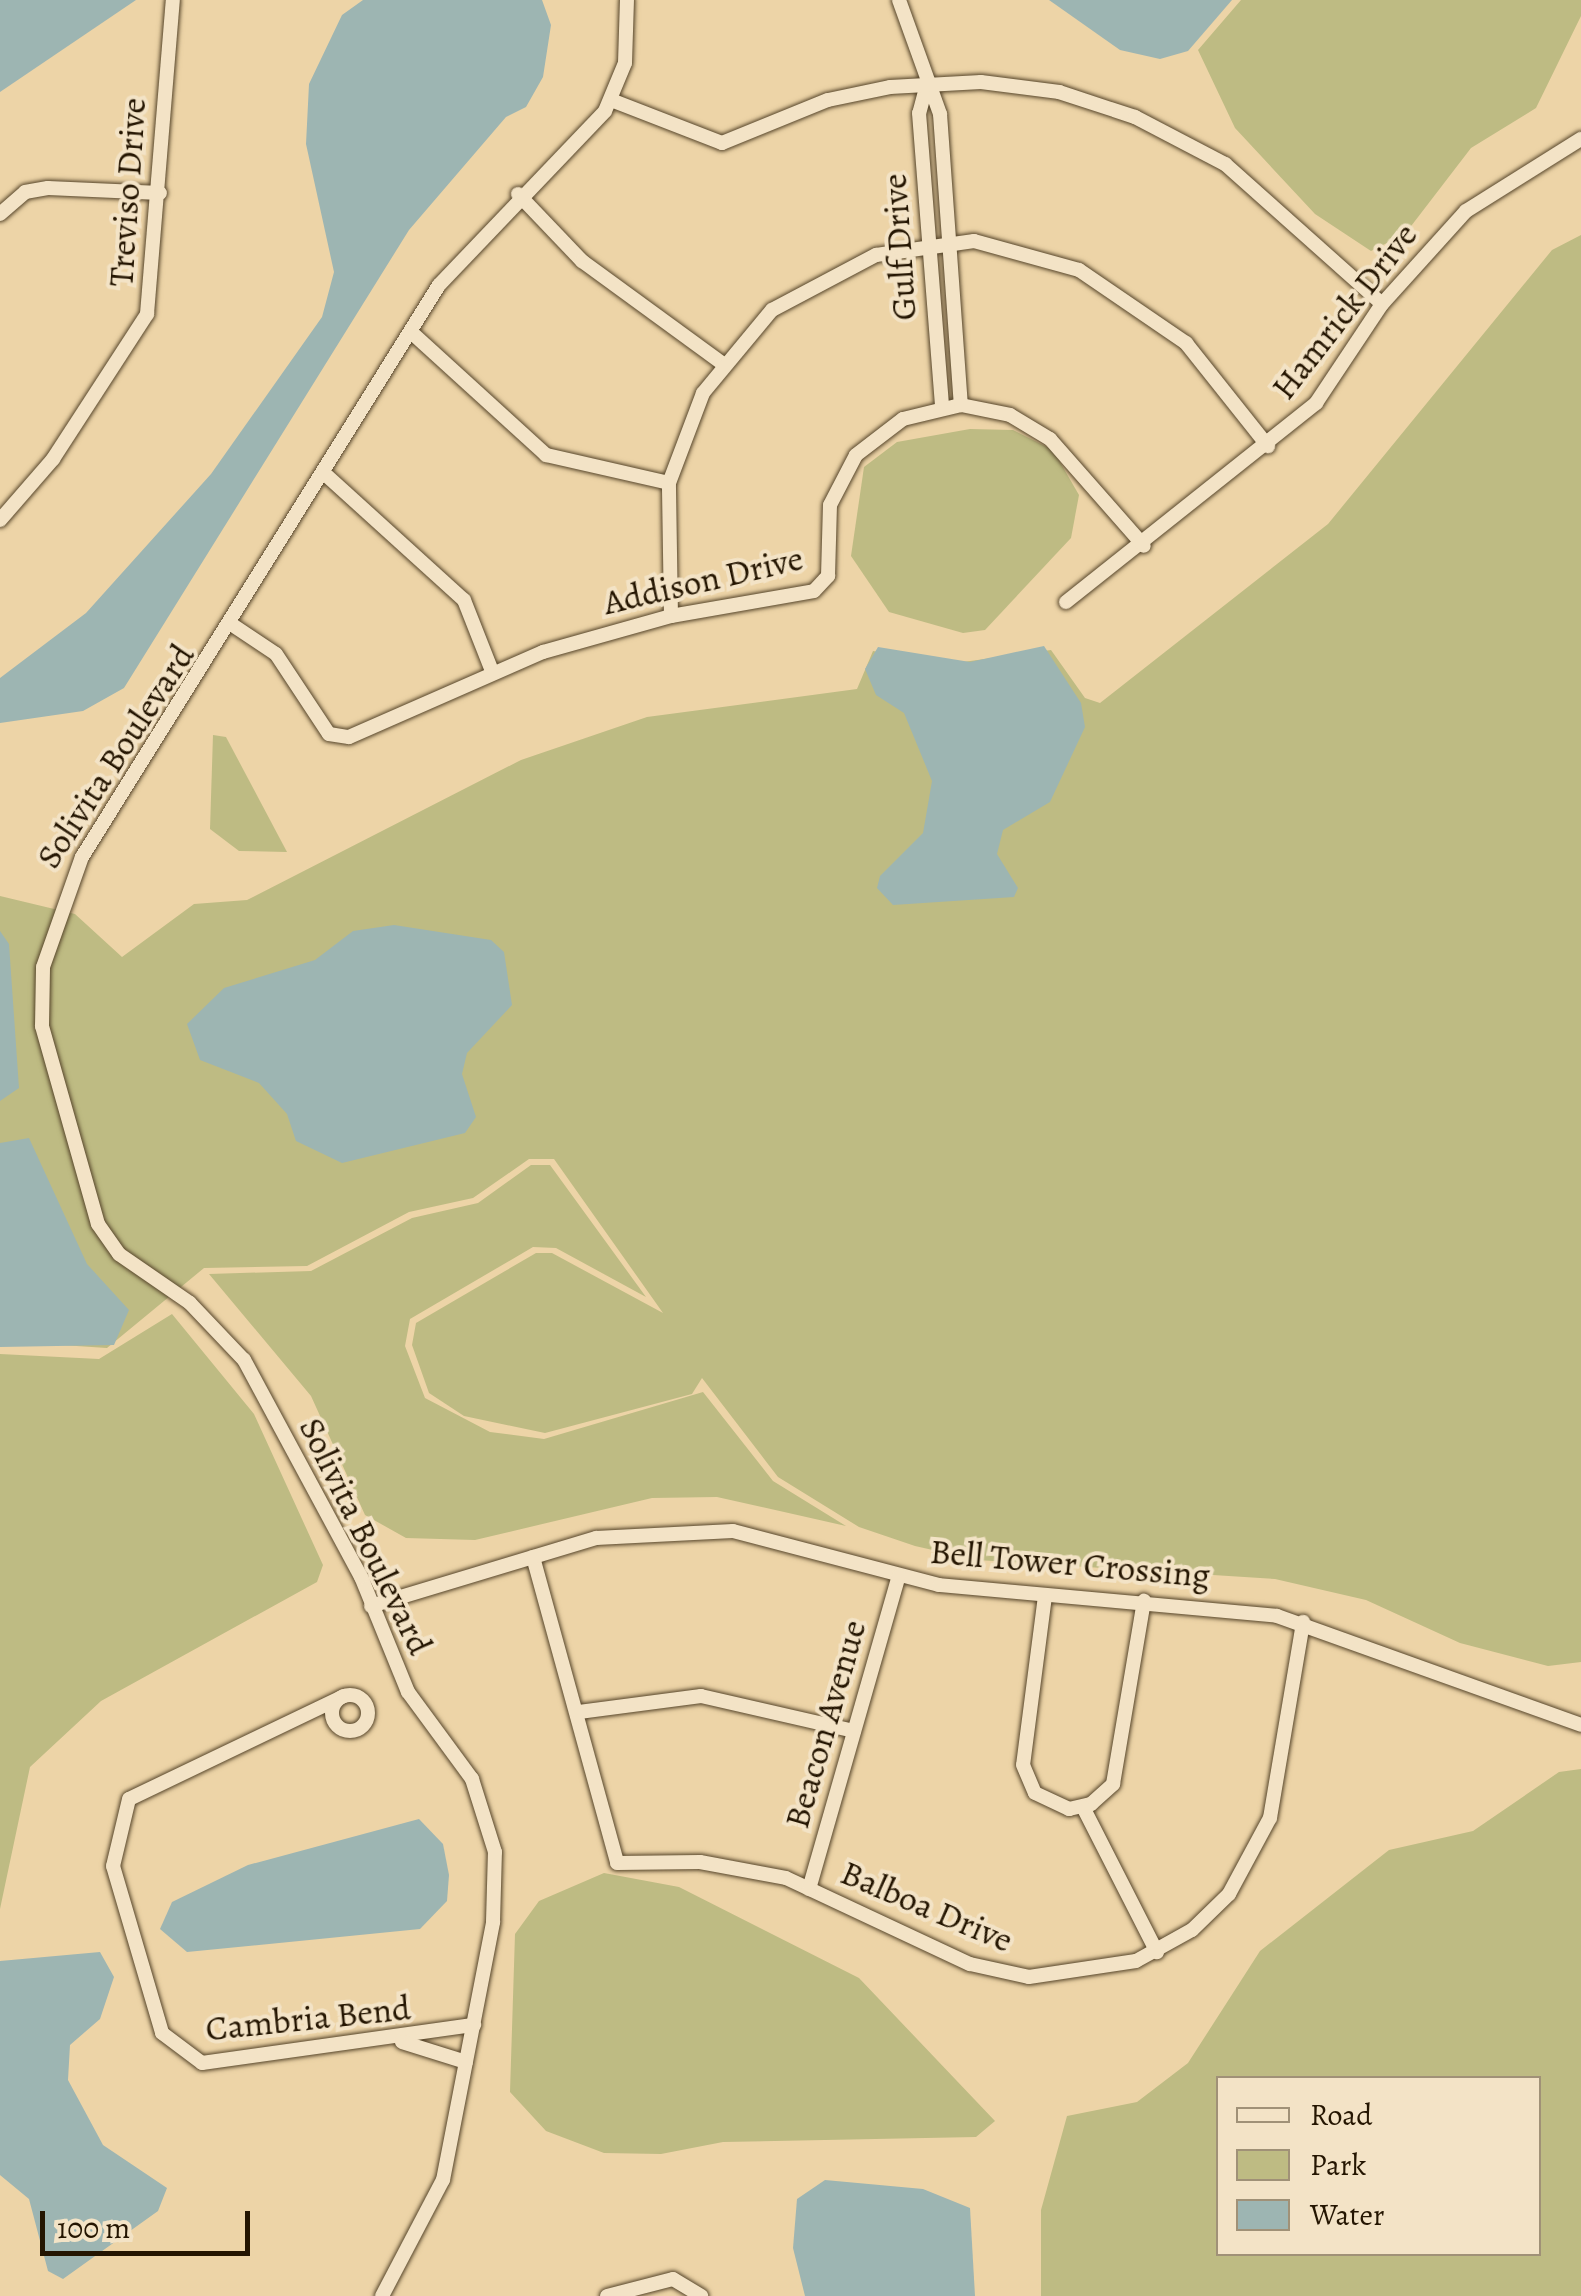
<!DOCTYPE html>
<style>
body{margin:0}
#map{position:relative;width:1581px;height:2296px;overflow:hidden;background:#edd4a7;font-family:Alegreya,serif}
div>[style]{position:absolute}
.green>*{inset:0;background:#bebb83}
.water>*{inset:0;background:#9db5b2}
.roads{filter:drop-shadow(0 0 2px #56452a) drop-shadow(0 0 2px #56452a)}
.street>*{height:14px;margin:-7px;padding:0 7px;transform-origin:7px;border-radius:7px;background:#f3e3c6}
.street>.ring{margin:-7px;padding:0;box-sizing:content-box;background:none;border:14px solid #f3e3c6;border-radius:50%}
span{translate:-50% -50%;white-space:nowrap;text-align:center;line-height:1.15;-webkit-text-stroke:8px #f3e3c6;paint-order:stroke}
.street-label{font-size:35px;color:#241501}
.legend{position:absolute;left:1216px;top:2076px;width:325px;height:180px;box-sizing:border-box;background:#f3e3c6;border:2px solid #a09177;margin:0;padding:12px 18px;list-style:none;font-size:30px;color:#241501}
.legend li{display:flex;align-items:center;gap:20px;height:50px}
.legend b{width:50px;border:2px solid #a09177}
.scale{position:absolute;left:40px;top:2211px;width:210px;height:45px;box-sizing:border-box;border:5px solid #241501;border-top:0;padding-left:12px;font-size:30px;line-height:35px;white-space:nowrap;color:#241501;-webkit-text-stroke:8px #f3e3c6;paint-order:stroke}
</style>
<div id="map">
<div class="green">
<i style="clip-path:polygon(1241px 0,1581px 0,1581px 16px,1536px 108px,1471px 148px,1405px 234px,1371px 251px,1315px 214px,1235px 128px,1198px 50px)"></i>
<i style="clip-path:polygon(1581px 235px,1581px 1662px,1548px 1666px,1460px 1643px,1366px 1600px,1275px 1579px,977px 1560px,915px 1546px,859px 1527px,778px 1477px,702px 1378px,692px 1394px,545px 1433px,464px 1416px,429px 1393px,412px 1345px,416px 1323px,536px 1253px,552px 1253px,663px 1313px,554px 1159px,529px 1159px,473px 1198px,409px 1212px,307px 1266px,204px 1268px,107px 1348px,0 1341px,0 896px,75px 914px,122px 957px,194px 904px,247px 900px,521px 760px,647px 717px,857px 689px,873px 651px,948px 664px,1051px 650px,1085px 698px,1100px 703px,1328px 524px,1552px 250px)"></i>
<i style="clip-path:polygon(970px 429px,1013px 430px,1053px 450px,1079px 495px,1071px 538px,985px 630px,963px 633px,889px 612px,851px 556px,864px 467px,897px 442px)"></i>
<i style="clip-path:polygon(213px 735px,226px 737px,287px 852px,239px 851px,210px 829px)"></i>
<i style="clip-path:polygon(531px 1165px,550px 1165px,646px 1297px,556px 1248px,533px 1247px,410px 1319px,405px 1346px,425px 1398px,490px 1432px,544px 1439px,703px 1392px,773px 1481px,846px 1526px,717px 1497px,652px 1498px,475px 1540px,406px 1538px,365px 1515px,311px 1396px,209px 1274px,311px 1271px,412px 1218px,478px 1203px)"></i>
<i style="clip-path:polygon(172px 1314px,254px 1414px,323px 1565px,317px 1582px,101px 1701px,30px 1767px,0 1909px,0 1354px,99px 1359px)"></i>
<i style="clip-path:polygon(evenodd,1581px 1769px,1581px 2296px,1041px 2296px,1041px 2210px,1067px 2116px,1137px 2102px,1188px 2063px,1260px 1951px,1389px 1850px,1473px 1831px,1559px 1772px,1581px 1769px,1218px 2078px,1538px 2078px,1538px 2254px,1218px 2254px,1218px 2078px)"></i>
<i style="clip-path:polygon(604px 1873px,679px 1887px,859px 1978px,995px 2121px,976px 2137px,723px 2142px,661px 2154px,604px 2153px,546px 2131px,510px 2092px,515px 1934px,539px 1901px)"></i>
</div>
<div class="water">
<i style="clip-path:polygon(0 0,136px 0,0 92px)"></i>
<i style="clip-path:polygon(363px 0,542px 0,551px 25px,543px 77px,526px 107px,506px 117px,409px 230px,124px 688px,83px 711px,0 723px,0 678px,86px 613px,211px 474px,322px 317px,334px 272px,306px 144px,309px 84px,342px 15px)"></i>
<i style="clip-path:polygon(1049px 0,1232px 0,1188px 51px,1160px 59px,1120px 50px)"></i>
<i style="clip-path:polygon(1044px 646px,1081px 703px,1085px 727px,1050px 802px,1003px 830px,997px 854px,1018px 888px,1014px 897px,893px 905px,877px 888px,880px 876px,923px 833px,932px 781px,904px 713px,876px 695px,865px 669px,878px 647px,970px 662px)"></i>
<i style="clip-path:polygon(394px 925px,491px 940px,504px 952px,512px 1005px,467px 1053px,462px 1074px,476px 1117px,465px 1133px,342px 1163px,296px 1141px,287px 1114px,259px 1083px,200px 1060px,187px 1024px,224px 988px,315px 960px,353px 931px)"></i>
<i style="clip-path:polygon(0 931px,9px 944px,19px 1088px,0 1101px)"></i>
<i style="clip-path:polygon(29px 1138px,87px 1264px,129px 1310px,114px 1345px,0 1347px,0 1143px)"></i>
<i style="clip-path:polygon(419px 1819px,443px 1844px,449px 1875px,447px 1901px,420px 1929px,187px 1952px,160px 1929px,172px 1902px,248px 1865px)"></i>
<i style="clip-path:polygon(100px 1952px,114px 1977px,100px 2019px,70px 2045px,68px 2080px,103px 2145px,167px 2188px,158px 2211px,63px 2279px,48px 2271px,29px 2199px,0 2175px,0 1961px)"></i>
<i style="clip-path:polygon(825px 2180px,923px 2189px,970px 2208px,975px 2296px,805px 2296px,793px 2248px,797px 2199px)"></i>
</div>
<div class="roads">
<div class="street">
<i style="left:899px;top:0;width:121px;rotate:70.2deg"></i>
<i style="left:940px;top:114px;width:292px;rotate:85.9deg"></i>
<i style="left:927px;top:84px;width:30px;rotate:105deg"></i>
<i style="left:919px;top:113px;width:296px;rotate:85.5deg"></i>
<i style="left:611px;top:100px;width:119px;rotate:21.2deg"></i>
<i style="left:722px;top:143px;width:114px;rotate:-22.1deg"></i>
<i style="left:828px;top:100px;width:63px;rotate:-11.8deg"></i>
<i style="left:890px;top:87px;width:91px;rotate:-3.1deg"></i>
<i style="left:981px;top:82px;width:79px;rotate:7.3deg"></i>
<i style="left:1059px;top:92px;width:80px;rotate:18.2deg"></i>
<i style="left:1135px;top:117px;width:102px;rotate:27.6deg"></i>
<i style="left:1225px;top:164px;width:210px;rotate:41.7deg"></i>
<i style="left:518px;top:194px;width:93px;rotate:46.3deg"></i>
<i style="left:582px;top:261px;width:173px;rotate:36.1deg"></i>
<i style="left:0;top:214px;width:33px;rotate:-41deg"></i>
<i style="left:25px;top:192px;width:23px;rotate:-10deg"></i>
<i style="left:48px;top:188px;width:112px;rotate:2.6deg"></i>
<i style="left:411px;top:332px;width:183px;rotate:42.3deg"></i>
<i style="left:546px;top:455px;width:126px;rotate:12.8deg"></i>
<i style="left:326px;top:475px;width:186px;rotate:42.2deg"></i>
<i style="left:464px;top:600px;width:76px;rotate:68.5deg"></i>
<i style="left:0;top:520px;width:81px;rotate:-49deg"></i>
<i style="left:53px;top:459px;width:173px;rotate:-57deg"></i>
<i style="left:147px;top:314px;width:315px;rotate:-85.3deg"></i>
<i style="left:1066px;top:602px;width:320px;rotate:-38.5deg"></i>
<i style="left:1316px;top:403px;width:119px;rotate:-56.3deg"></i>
<i style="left:1382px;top:304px;width:125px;rotate:-47.9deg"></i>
<i style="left:1466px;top:211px;width:136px;rotate:-32.1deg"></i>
<i style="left:671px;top:616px;width:133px;rotate:-90.9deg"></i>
<i style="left:669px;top:483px;width:96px;rotate:-69.3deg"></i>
<i style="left:703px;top:393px;width:108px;rotate:-50.3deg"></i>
<i style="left:772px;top:310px;width:118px;rotate:-27.9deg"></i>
<i style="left:876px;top:255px;width:99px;rotate:-8.1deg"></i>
<i style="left:974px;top:241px;width:109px;rotate:15.4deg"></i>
<i style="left:1079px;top:270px;width:130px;rotate:34.3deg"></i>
<i style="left:1186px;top:343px;width:132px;rotate:51.5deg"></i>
<i style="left:234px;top:626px;width:50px;rotate:33.7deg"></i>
<i style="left:276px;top:654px;width:96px;rotate:56.5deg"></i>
<i style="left:329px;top:734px;width:20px;rotate:9deg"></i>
<i style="left:349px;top:737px;width:212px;rotate:-23.7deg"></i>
<i style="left:543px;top:652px;width:133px;rotate:-15.7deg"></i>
<i style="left:671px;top:616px;width:145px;rotate:-9.9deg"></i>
<i style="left:814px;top:591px;width:21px;rotate:-47deg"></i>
<i style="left:828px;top:576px;width:71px;rotate:-88.4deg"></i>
<i style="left:830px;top:505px;width:56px;rotate:-62.5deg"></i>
<i style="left:856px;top:455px;width:59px;rotate:-37.5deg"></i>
<i style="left:903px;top:419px;width:60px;rotate:-13.6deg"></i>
<i style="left:961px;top:405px;width:50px;rotate:11.5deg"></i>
<i style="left:1010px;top:415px;width:47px;rotate:31deg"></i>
<i style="left:1050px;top:439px;width:142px;rotate:48.7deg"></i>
<i style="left:533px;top:1557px;width:317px;rotate:74.6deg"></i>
<i style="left:617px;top:1863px;width:83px;rotate:-0.7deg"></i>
<i style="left:700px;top:1862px;width:87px;rotate:10.5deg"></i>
<i style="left:786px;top:1878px;width:203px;rotate:25.1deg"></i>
<i style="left:970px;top:1964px;width:60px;rotate:12.4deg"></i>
<i style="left:1029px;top:1977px;width:108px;rotate:-8.5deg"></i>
<i style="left:1136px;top:1961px;width:64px;rotate:-29deg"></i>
<i style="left:1192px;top:1930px;width:52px;rotate:-44.2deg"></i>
<i style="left:1229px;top:1894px;width:86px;rotate:-61.7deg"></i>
<i style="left:1270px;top:1818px;width:199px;rotate:-80.4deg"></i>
<i style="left:1045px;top:1596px;width:170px;rotate:97.4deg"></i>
<i style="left:1023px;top:1765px;width:30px;rotate:67deg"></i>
<i style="left:1035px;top:1793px;width:38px;rotate:25deg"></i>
<i style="left:1069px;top:1809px;width:23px;rotate:-13deg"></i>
<i style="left:1091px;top:1804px;width:30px;rotate:-42deg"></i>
<i style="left:1113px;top:1784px;width:186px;rotate:-80.4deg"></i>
<i style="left:371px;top:1606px;width:235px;rotate:-16.8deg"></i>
<i style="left:596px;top:1538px;width:137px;rotate:-2.9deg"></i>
<i style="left:733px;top:1531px;width:213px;rotate:14.7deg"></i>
<i style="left:939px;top:1585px;width:339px;rotate:5.2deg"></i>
<i style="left:1277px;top:1616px;width:323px;rotate:19.7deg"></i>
<i class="ring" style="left:332px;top:1695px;width:22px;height:22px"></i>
<i style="left:344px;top:1696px;width:238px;rotate:154.4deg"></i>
<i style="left:129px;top:1799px;width:69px;rotate:103.4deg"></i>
<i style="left:113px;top:1866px;width:174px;rotate:73.6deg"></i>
<i style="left:162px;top:2033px;width:50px;rotate:36.9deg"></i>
<i style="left:202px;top:2063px;width:275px;rotate:-8deg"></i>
<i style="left:579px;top:1712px;width:123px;rotate:-7.5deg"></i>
<i style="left:701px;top:1696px;width:157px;rotate:12.9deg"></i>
<i style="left:1083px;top:1807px;width:163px;rotate:63deg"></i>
<i style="left:809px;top:1889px;width:326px;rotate:-74deg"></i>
<i style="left:402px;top:2042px;width:67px;rotate:17.4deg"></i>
<i style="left:382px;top:2296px;width:131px;rotate:-62.3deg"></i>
<i style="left:443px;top:2180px;width:263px;rotate:-79deg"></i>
<i style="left:493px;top:1922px;width:70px;rotate:-88.4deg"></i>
<i style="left:495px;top:1852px;width:77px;rotate:-107.5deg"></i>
<i style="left:472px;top:1779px;width:108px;rotate:-126.3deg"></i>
<i style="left:408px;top:1692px;width:124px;rotate:-112.2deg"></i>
<i style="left:361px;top:1577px;width:247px;rotate:-118.3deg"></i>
<i style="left:244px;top:1360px;width:79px;rotate:-133.5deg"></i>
<i style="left:190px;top:1303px;width:86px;rotate:-145.4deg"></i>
<i style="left:119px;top:1254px;width:37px;rotate:-125deg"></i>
<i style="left:98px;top:1224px;width:206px;rotate:-105.8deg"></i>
<i style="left:42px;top:1026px;width:59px;rotate:-89deg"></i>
<i style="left:43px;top:967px;width:117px;rotate:-70.5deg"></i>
<i style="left:82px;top:857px;width:674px;rotate:-58.03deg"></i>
<i style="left:439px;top:285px;width:240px;rotate:-46.3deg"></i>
<i style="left:605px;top:111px;width:52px;rotate:-67.4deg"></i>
<i style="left:625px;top:63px;width:63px;rotate:-88.2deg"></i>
<i style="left:607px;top:2296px;width:68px;rotate:-14.4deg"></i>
<i style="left:673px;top:2279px;width:33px;rotate:31deg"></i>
</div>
</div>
<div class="street-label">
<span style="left:127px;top:192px;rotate:-86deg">Treviso Drive</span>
<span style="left:899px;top:247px;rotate:-94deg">Gulf Drive</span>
<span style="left:1344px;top:311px;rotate:-52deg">Hamrick Drive</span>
<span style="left:703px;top:580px;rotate:-13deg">Addison Drive</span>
<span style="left:115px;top:756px;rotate:-57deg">Solivita Boulevard</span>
<span style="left:366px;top:1536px;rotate:64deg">Solivita Boulevard</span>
<span style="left:1070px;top:1563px;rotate:5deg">Bell Tower Crossing</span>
<span style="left:825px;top:1724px;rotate:-74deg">Beacon Avenue</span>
<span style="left:927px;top:1906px;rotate:23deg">Balboa Drive</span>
<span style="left:308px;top:2018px;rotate:-6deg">Cambria Bend</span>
</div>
<ul class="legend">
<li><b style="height:12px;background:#f3e3c6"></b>Road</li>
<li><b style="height:28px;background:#bebb83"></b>Park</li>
<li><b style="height:28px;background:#9db5b2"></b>Water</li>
</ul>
<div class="scale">100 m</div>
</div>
